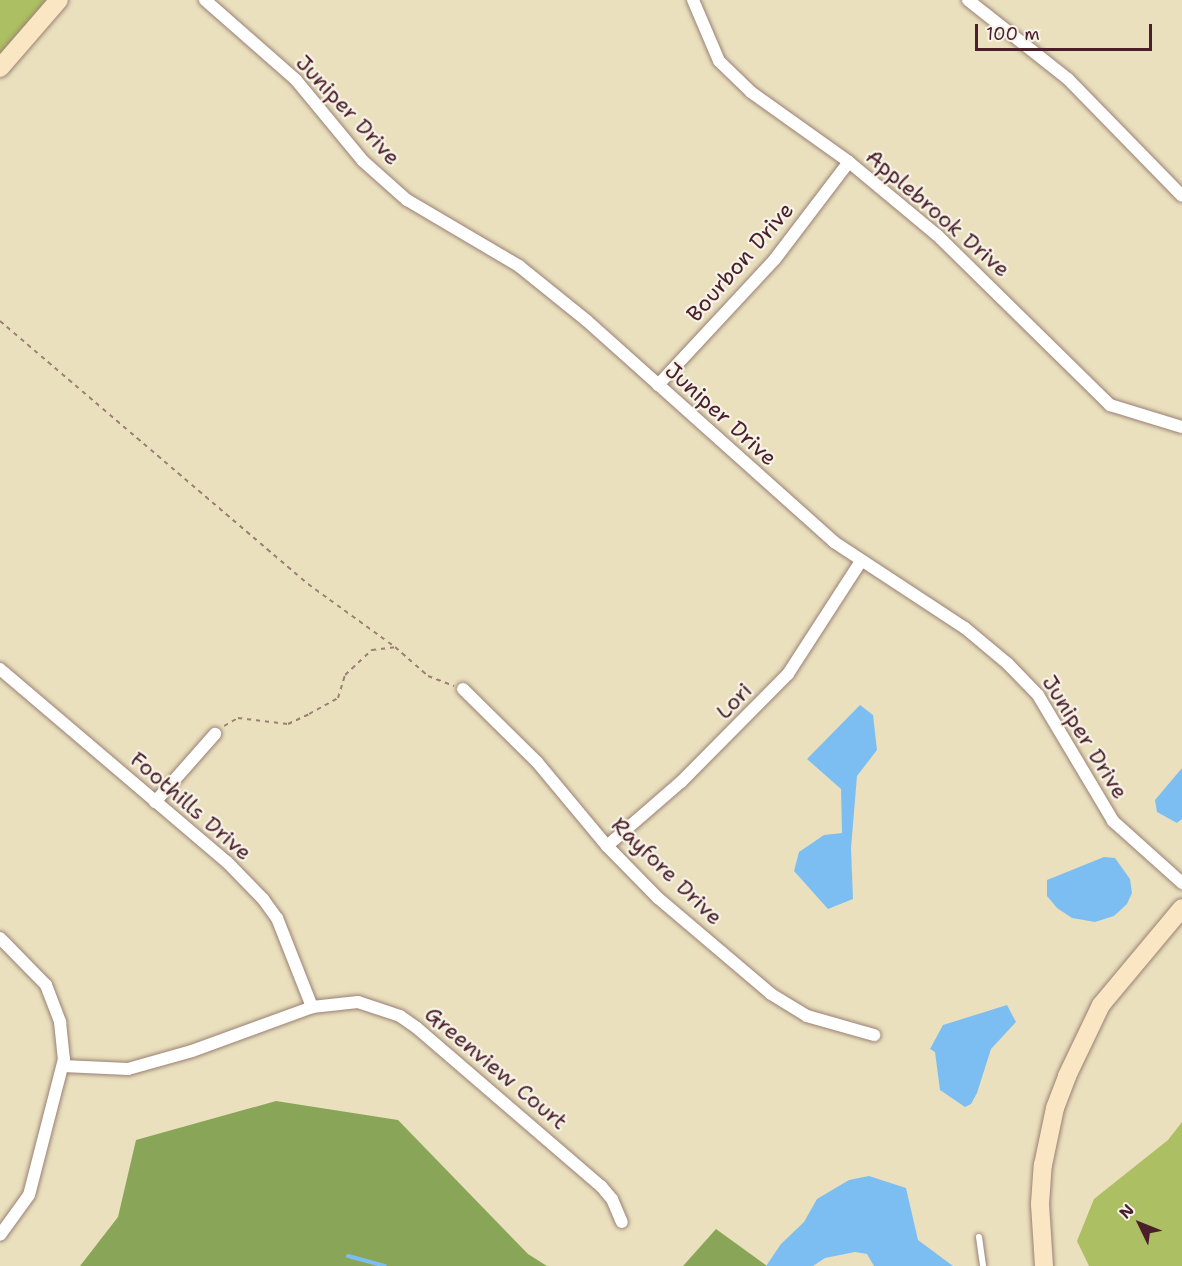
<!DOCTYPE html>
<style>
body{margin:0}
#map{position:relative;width:1182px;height:1266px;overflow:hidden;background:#eae0be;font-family:"Shantell Sans",sans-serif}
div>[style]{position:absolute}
.green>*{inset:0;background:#acbf62}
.forest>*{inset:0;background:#89a658}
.water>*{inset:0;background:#7dbef2}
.stream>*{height:4px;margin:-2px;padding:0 2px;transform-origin:2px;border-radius:2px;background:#7dbef2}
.path>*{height:2px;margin-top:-1px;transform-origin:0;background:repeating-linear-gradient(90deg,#9a8074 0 4.5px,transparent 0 9px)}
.roads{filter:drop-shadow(0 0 2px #9a8074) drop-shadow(0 0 2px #9a8074)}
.lane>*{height:6px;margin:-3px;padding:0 3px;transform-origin:3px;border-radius:3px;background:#fff}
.street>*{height:12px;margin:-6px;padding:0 6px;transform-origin:6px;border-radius:6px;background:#fff}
.secondary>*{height:18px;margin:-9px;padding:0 9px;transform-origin:9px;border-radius:9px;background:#fbe6c4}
span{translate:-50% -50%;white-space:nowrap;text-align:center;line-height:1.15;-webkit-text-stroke:4.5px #f7f3e8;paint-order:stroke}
.street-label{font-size:22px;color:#4a1f2b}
.north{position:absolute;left:1110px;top:1194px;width:60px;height:60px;-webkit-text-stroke:4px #f7f3e8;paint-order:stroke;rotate:313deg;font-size:16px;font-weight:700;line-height:24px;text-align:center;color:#4a1f2b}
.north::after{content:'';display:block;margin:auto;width:21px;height:27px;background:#4a1f2b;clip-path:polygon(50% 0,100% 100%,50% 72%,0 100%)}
.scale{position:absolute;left:975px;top:24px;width:177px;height:27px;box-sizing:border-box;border:3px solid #4a1f2b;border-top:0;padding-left:8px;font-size:18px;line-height:21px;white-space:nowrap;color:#4a1f2b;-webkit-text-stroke:4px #f7f3e8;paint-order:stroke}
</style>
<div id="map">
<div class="green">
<i style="clip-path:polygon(0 0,46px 0,0 57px)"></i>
<i style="clip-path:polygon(1182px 1122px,1182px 1266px,1089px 1266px,1077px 1241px,1094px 1199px,1168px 1140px)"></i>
</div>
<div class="forest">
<i style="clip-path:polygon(276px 1101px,398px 1120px,528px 1254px,547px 1266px,80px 1266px,118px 1217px,136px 1140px)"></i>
<i style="clip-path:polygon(716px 1229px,767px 1266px,683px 1266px)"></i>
</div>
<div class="water">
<i style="clip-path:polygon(860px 705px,873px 715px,877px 750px,857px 776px,851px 848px,853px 899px,828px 909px,794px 871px,799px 852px,824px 835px,842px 833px,841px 789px,807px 759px)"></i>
<i style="clip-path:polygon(1182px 768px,1182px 819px,1177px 823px,1157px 812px,1155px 800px)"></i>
<i style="clip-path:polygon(1104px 857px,1115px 858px,1130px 879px,1132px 893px,1127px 904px,1114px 916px,1095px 922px,1072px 918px,1057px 908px,1047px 896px,1047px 880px)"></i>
<i style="clip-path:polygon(1007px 1005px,1016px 1022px,991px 1049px,977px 1093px,971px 1104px,965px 1107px,940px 1090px,935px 1052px,930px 1049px,943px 1025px)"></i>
<i style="clip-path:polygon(869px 1176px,906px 1188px,918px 1240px,953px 1266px,874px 1266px,867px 1254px,855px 1252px,825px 1258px,813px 1266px,766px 1266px,781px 1244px,804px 1222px,817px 1199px,849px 1180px)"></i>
</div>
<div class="stream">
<i style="left:348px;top:1256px;width:38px;rotate:15deg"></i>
</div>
<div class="path">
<i style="left:0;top:321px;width:405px;rotate:40.5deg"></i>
<i style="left:308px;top:584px;width:107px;rotate:35.9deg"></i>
<i style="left:224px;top:726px;width:16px;rotate:-30deg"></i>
<i style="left:238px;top:718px;width:50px;rotate:6.8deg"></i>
<i style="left:288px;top:724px;width:23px;rotate:-25deg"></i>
<i style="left:309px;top:714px;width:33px;rotate:-29deg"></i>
<i style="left:338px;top:698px;width:24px;rotate:-73deg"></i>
<i style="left:345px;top:675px;width:37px;rotate:-43deg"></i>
<i style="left:372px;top:650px;width:23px;rotate:-7deg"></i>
<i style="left:395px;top:647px;width:44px;rotate:41.3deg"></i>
<i style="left:428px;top:676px;width:28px;rotate:21deg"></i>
</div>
<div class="roads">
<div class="lane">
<i style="left:979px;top:1237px;width:29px;rotate:82deg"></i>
</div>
<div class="street">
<i style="left:205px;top:0;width:121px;rotate:41.3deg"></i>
<i style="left:296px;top:80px;width:105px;rotate:50.4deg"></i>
<i style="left:363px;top:161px;width:59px;rotate:41.6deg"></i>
<i style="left:407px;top:200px;width:130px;rotate:30.5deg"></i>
<i style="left:519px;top:266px;width:86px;rotate:38.9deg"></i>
<i style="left:586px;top:320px;width:333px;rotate:41.8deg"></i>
<i style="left:834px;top:542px;width:157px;rotate:33.3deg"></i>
<i style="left:965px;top:628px;width:56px;rotate:39.9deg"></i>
<i style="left:1008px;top:664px;width:43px;rotate:45.9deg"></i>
<i style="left:1038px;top:695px;width:147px;rotate:59.2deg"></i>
<i style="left:1113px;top:821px;width:93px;rotate:41.9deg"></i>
<i style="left:693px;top:0;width:66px;rotate:66.9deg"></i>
<i style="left:719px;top:61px;width:45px;rotate:44.1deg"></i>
<i style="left:751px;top:92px;width:120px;rotate:35.5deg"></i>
<i style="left:849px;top:162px;width:114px;rotate:39.7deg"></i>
<i style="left:937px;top:235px;width:243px;rotate:44.5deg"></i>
<i style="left:1110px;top:405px;width:75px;rotate:17deg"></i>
<i style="left:968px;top:0;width:127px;rotate:38.3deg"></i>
<i style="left:1068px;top:79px;width:163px;rotate:45.7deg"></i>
<i style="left:658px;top:385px;width:172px;rotate:-47.1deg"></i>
<i style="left:775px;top:259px;width:122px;rotate:-52.7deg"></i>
<i style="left:0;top:669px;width:298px;rotate:40.4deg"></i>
<i style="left:227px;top:862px;width:52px;rotate:45.8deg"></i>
<i style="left:263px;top:899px;width:24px;rotate:54deg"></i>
<i style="left:277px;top:918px;width:96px;rotate:68.5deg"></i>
<i style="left:463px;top:689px;width:104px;rotate:44.6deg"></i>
<i style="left:537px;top:762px;width:109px;rotate:50.2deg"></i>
<i style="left:607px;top:846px;width:73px;rotate:45.6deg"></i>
<i style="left:658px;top:898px;width:148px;rotate:40.3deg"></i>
<i style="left:771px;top:994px;width:42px;rotate:31.4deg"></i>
<i style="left:807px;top:1016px;width:70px;rotate:15.8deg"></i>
<i style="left:155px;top:802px;width:91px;rotate:-48.6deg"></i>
<i style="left:607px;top:846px;width:98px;rotate:-40.9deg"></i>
<i style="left:681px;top:782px;width:152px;rotate:-45.3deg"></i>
<i style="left:788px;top:674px;width:135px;rotate:-57.1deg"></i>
<i style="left:0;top:938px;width:66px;rotate:45.6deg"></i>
<i style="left:46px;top:985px;width:40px;rotate:69deg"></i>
<i style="left:60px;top:1022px;width:37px;rotate:84deg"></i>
<i style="left:64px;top:1059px;width:140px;rotate:104.4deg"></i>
<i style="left:29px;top:1195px;width:49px;rotate:125.9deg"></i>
<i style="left:63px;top:1066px;width:65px;rotate:2.6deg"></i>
<i style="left:128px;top:1069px;width:66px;rotate:-15.7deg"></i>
<i style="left:192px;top:1051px;width:128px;rotate:-20.1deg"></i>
<i style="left:312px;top:1007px;width:46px;rotate:-6.2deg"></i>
<i style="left:358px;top:1002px;width:44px;rotate:18.4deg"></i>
<i style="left:400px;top:1016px;width:21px;rotate:35deg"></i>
<i style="left:417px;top:1028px;width:243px;rotate:40.7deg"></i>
<i style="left:601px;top:1186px;width:17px;rotate:50deg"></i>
<i style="left:612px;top:1199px;width:25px;rotate:67deg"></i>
</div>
<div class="secondary">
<i style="left:0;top:68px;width:90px;rotate:-49.1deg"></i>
<i style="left:1044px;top:1266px;width:62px;rotate:-93.7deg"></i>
<i style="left:1040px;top:1204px;width:39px;rotate:-86deg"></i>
<i style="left:1043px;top:1165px;width:58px;rotate:-78.1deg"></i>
<i style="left:1055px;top:1108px;width:34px;rotate:-69deg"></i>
<i style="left:1067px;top:1076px;width:79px;rotate:-64.4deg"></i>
<i style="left:1101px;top:1005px;width:126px;rotate:-50.1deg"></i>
</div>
</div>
<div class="street-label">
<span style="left:348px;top:110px;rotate:47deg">Juniper Drive</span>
<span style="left:938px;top:213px;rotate:41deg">Applebrook Drive</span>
<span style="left:740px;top:262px;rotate:-49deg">Bourbon Drive</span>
<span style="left:721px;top:414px;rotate:42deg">Juniper Drive</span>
<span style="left:734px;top:701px;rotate:-46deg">Lori</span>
<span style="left:1085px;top:737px;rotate:58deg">Juniper Drive</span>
<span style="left:191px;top:806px;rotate:41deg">Foothills Drive</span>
<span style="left:667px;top:871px;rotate:44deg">Rayfore Drive</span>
<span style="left:496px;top:1068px;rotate:40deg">Greenview Court</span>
</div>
<div class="north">N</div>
<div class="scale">100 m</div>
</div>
